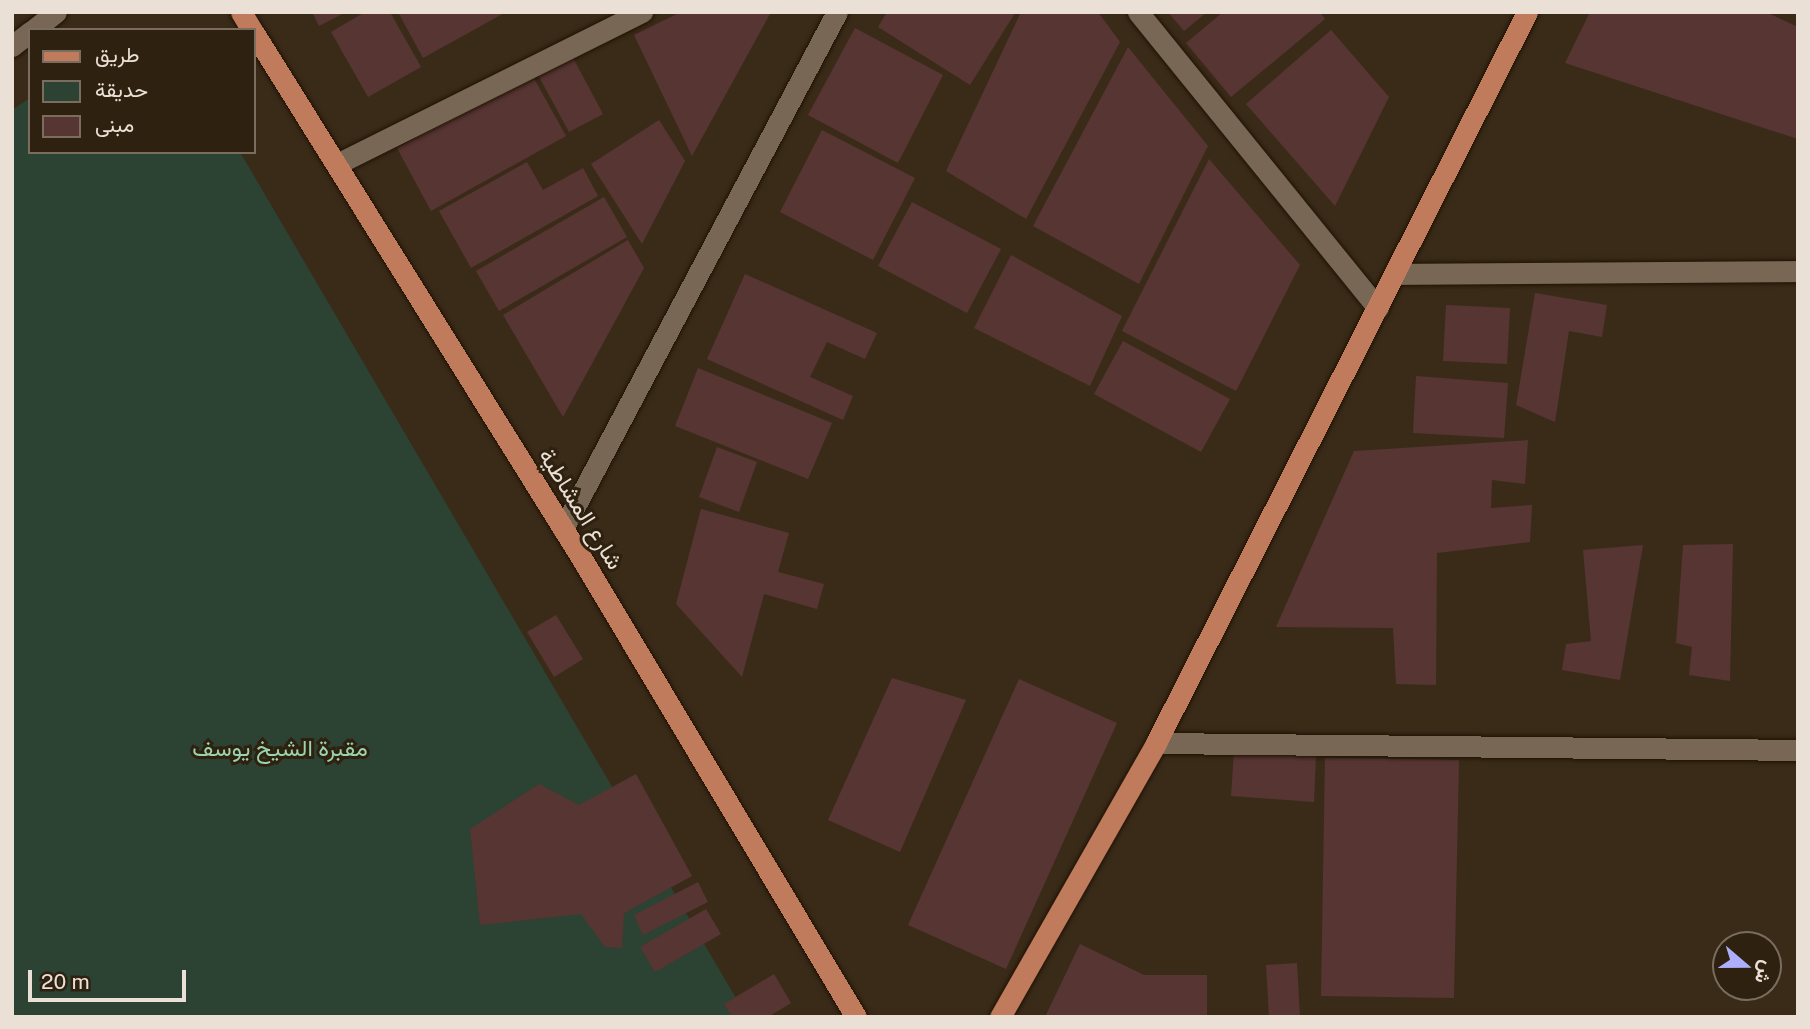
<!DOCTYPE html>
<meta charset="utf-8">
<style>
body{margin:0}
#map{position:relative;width:1810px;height:1029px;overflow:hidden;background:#3a2b19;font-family:"Public Sans",Vazirmatn,sans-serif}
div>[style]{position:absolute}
.green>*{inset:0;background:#2c4233}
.building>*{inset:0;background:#573533}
.roads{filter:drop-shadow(0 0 2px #201303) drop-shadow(0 0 2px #201303)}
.minor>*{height:21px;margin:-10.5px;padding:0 10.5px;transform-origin:10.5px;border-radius:10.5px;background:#786754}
.major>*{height:21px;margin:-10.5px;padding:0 10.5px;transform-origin:10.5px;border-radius:10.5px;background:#c07a5c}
span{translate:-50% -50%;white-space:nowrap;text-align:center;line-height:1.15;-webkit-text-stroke:6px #2f2110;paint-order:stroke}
.street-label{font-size:23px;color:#eae0d6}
.park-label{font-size:23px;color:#9ad4ae}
.frame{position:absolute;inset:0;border:14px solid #eae0d6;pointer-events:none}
.legend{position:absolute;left:28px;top:28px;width:228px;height:126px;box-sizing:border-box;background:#2f2110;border:2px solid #7a6d5f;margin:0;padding:9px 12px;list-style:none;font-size:21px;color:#eae0d6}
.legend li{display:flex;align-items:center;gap:14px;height:35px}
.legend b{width:35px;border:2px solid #7a6d5f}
.north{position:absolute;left:1712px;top:931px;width:70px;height:70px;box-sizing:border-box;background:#2f2110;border:2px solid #7a6d5f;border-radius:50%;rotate:110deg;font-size:19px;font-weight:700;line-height:28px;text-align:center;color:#eae0d6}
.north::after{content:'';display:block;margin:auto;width:24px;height:32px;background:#adaffb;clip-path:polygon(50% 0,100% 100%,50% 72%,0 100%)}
.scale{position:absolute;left:28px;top:970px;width:158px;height:32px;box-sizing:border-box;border:4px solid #eae0d6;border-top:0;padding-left:9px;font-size:21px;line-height:24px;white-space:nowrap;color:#eae0d6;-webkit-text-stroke:5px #2f2110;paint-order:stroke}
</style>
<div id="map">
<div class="green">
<i style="clip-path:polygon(30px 98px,30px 152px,240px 152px,747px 1017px,12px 1017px,12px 110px)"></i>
</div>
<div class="building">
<i style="clip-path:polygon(312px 12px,346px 12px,319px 26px)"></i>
<i style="clip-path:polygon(365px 12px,390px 12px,421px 67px,368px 97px,331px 32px)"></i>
<i style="clip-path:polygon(398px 12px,506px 12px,423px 58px)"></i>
<i style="clip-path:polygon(681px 12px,771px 12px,692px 156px,634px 35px)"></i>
<i style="clip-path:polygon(887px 12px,1013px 12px,1015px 13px,970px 85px,878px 27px)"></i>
<i style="clip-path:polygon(1021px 12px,1098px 12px,1120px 42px,1026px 219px,946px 171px)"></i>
<i style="clip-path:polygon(1168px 12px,1207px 12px,1184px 31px)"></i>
<i style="clip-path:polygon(1223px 12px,1320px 12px,1325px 19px,1231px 97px,1186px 43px)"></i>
<i style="clip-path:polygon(1590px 12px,1766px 12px,1798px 27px,1798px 139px,1565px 63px)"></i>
<i style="clip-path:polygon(855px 28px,943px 75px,898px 163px,808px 115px)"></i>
<i style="clip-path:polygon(1331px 30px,1389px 97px,1335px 206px,1246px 104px)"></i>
<i style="clip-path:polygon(1128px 47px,1208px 146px,1139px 284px,1033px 226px)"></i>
<i style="clip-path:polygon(571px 54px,603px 114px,569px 132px,537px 73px)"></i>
<i style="clip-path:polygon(531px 73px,566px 136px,431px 211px,397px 148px)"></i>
<i style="clip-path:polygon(659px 120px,685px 161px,642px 244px,591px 164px)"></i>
<i style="clip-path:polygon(822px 130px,915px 178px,873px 260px,780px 212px)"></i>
<i style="clip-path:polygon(1209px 159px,1300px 265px,1236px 391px,1122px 331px)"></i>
<i style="clip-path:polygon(527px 162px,543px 190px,583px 168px,598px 196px,471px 268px,439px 211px)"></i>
<i style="clip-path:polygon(604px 197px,627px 237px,499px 311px,476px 271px)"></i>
<i style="clip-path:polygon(912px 202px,1001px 249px,967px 313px,878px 266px)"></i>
<i style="clip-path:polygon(628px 240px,644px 268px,563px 417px,503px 315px)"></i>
<i style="clip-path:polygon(1011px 255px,1122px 316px,1090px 386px,974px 328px)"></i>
<i style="clip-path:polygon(745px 274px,877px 333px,865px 359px,827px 342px,810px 377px,853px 396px,843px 420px,707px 359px)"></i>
<i style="clip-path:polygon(1535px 293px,1607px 305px,1602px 337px,1569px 331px,1555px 422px,1516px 405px)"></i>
<i style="clip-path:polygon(1446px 305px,1510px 308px,1507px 364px,1443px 361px)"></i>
<i style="clip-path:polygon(1123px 341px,1230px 399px,1201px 452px,1094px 394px)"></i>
<i style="clip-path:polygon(698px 368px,832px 423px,808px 479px,675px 426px)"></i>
<i style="clip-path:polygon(1416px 376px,1508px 383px,1504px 438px,1413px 433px)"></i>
<i style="clip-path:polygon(1528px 440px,1525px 484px,1492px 480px,1491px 508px,1532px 505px,1530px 542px,1437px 553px,1436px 685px,1396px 684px,1393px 628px,1276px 627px,1354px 451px)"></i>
<i style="clip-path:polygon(717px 447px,757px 462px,739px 512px,699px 497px)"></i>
<i style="clip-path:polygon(701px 509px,789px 533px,778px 572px,824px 584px,817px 609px,764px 594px,742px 677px,676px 604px)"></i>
<i style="clip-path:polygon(1733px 544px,1730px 681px,1689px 675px,1692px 647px,1676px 643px,1683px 545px)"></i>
<i style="clip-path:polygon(1643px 545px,1620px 680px,1562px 670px,1566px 644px,1591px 641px,1583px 550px)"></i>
<i style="clip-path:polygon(556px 615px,583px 659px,554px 677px,527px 632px)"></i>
<i style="clip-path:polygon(892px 678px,966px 700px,900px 852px,828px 820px)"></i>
<i style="clip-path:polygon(1019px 679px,1117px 723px,1006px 969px,908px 925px)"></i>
<i style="clip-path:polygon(1234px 751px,1316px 756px,1314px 802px,1231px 796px)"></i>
<i style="clip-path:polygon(1325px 758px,1459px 760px,1454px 998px,1321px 996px)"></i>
<i style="clip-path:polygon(636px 774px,692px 876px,624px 913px,622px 948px,605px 947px,581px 914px,480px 925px,470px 829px,539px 784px,579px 805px)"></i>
<i style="clip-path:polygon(698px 882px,708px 902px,643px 935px,634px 915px)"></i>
<i style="clip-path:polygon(706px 909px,721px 934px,655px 972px,640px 947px)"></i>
<i style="clip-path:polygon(1080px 944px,1144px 975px,1207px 975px,1207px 1017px,1045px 1017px)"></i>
<i style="clip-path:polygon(1297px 963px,1300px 1017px,1269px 1017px,1266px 965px)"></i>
<i style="clip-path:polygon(774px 974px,791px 1003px,768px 1017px,732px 1017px,724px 1004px)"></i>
</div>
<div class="roads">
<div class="minor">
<i style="left:1138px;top:12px;width:381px;rotate:51deg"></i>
<i style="left:33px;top:30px;width:29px;rotate:-38deg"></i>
<i style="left:12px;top:46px;width:23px;rotate:-38deg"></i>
<i style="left:337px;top:164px;width:341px;rotate:-26.5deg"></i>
<i style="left:1395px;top:274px;width:403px;rotate:-0.4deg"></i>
<i style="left:563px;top:529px;width:585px;rotate:-62.08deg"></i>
<i style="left:1156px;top:743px;width:642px;rotate:0.62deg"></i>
</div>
<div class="major">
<i style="left:241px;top:12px;width:21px;rotate:59deg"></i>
<i style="left:254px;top:33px;width:620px;rotate:58.05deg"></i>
<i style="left:582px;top:559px;width:534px;rotate:59.11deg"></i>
<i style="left:1000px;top:1017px;width:315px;rotate:-60.3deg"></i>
<i style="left:1156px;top:743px;width:820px;rotate:-63.09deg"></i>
</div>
</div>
<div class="street-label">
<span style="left:581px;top:509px;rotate:58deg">شارع المشاطية</span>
</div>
<div class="park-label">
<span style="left:280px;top:748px">مقبرة الشيخ يوسف</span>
</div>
<div class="frame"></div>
<ul class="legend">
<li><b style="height:9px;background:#c07a5c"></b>طريق</li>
<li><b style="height:19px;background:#2c4233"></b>حديقة</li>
<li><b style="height:19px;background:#573533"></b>مبنى</li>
</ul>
<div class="north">ش</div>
<div class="scale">20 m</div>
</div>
